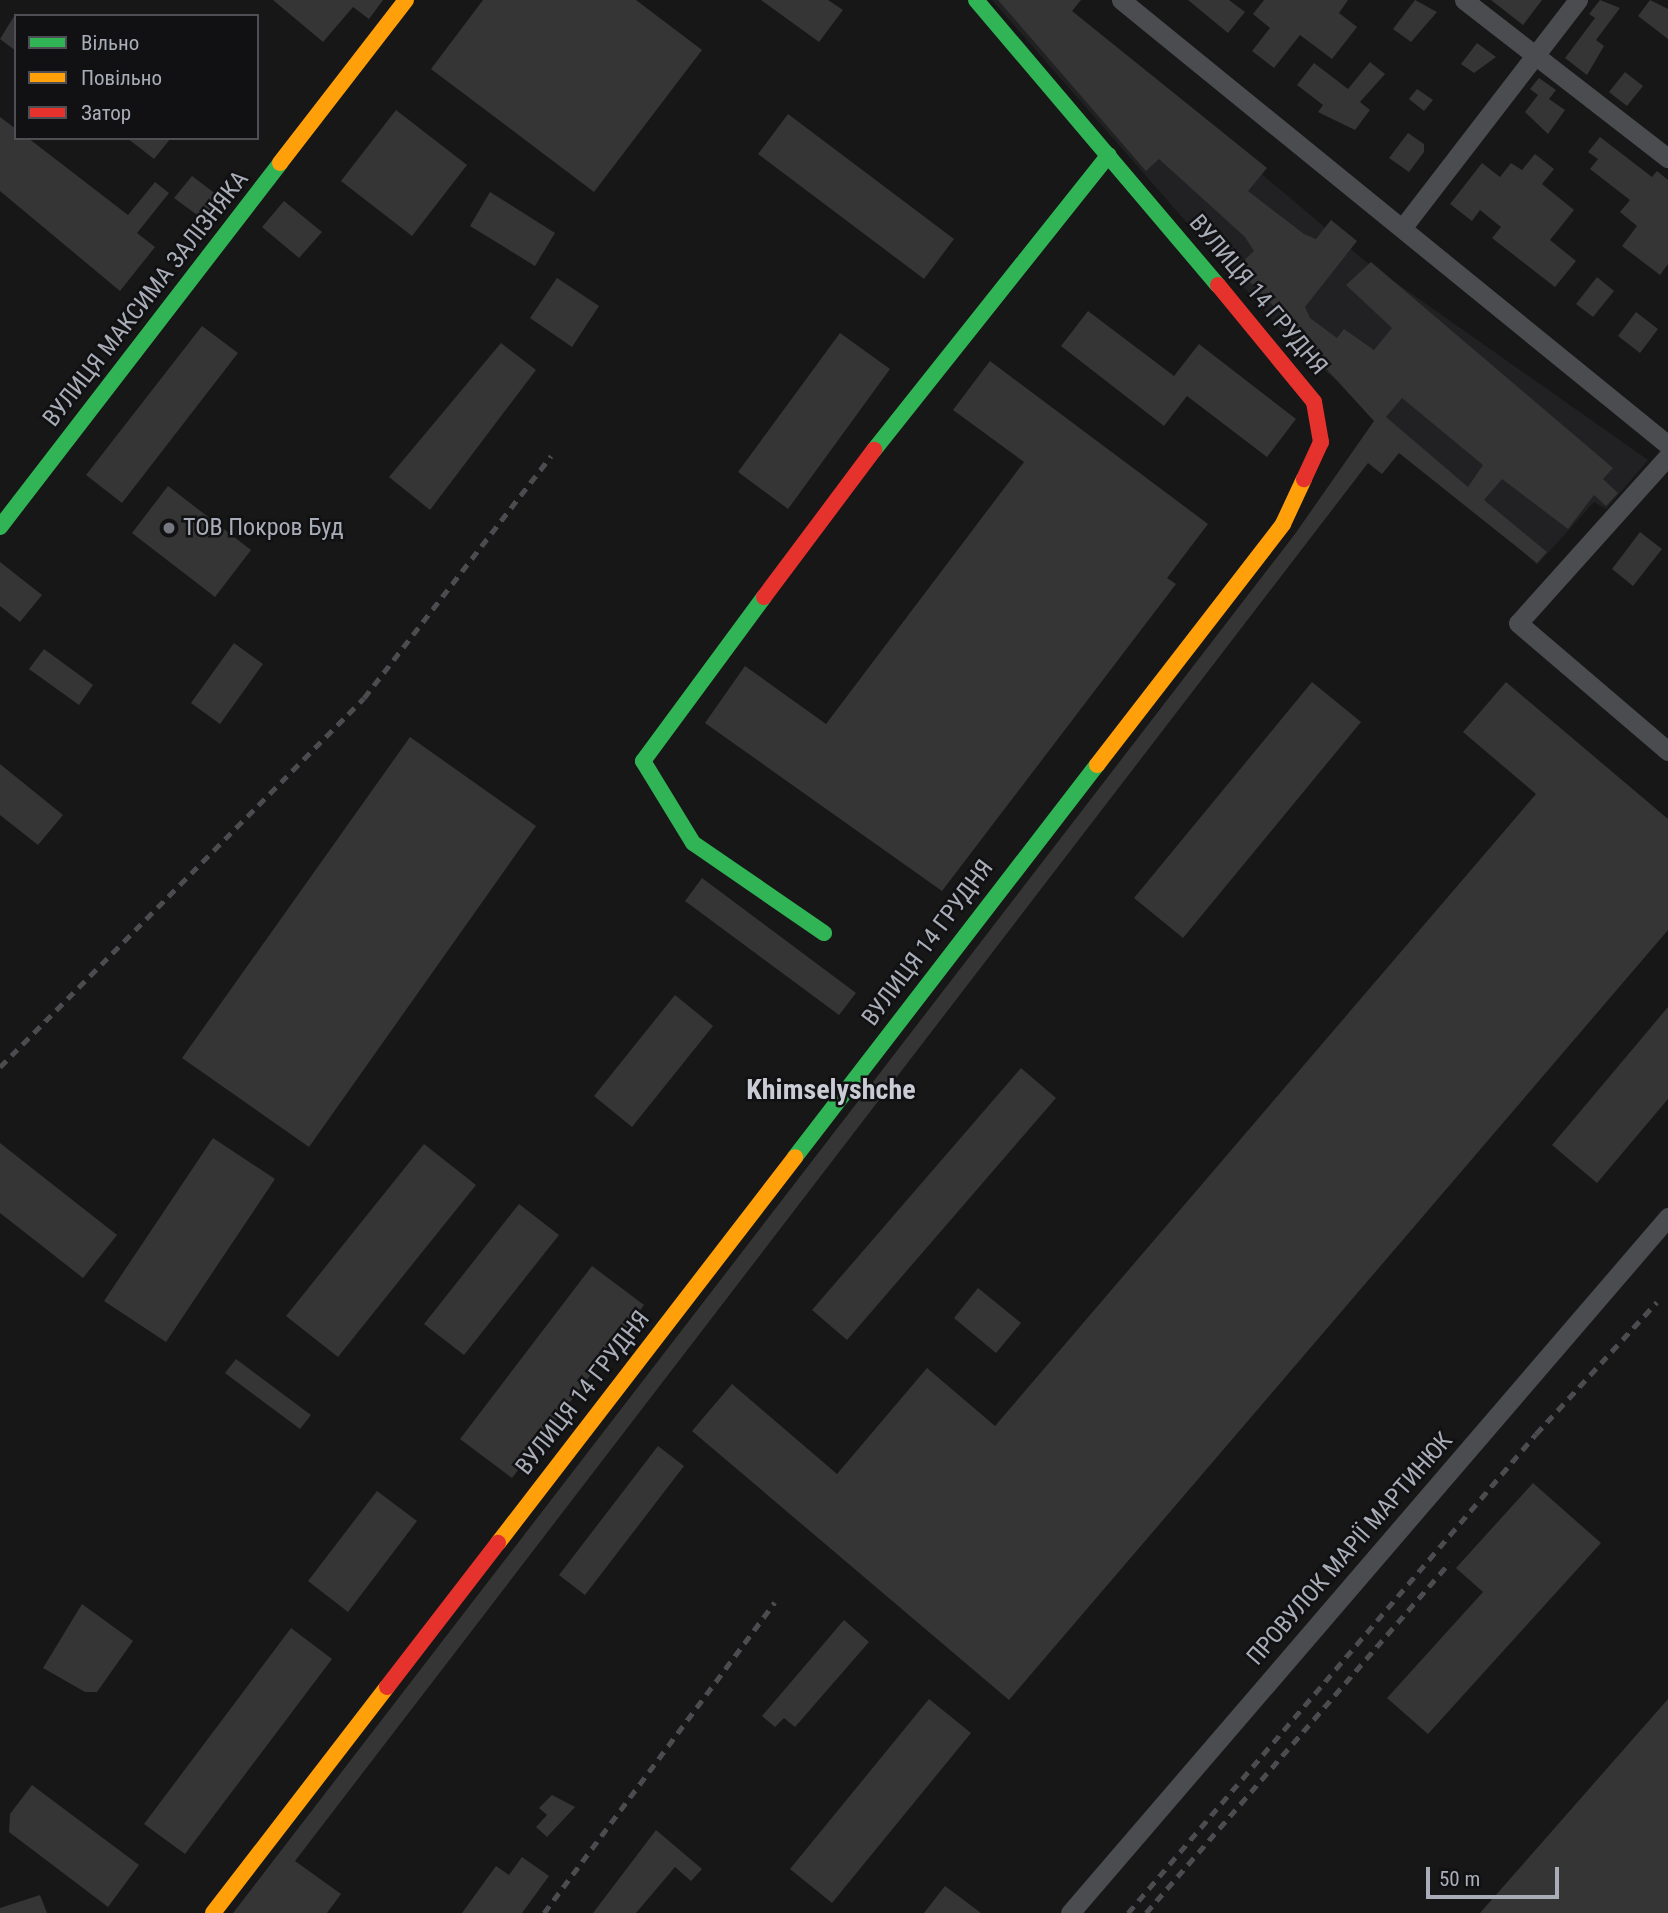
<!DOCTYPE html>
<meta charset="utf-8">
<style>
body{margin:0}
#map{position:relative;width:1668px;height:1913px;overflow:hidden;background:#171717;font-family:"Roboto Condensed",sans-serif}
div>[style]{position:absolute}
.built>*{inset:0;background:#212123}
.building>*{inset:0;background:#353536}
.street>*{height:19px;margin:-9.5px;padding:0 9.5px;transform-origin:9.5px;border-radius:9.5px;background:#4b4c50}
.fast>*{height:16px;margin:-8px;padding:0 8px;transform-origin:8px;border-radius:8px;background:#30b455}
.slow>*{height:16px;margin:-8px;padding:0 8px;transform-origin:8px;border-radius:8px;background:#ff9f0a}
.jam>*{height:16px;margin:-8px;padding:0 8px;transform-origin:8px;border-radius:8px;background:#e5322d}
.rail>*{height:5px;margin-top:-2.5px;transform-origin:0;background:repeating-linear-gradient(90deg,#4b4c4f 0 9px,transparent 0 16px)}
.dots>*{width:19px;height:19px;translate:-50% -50%;box-sizing:border-box;border:4px solid #111113;border-radius:50%}
span{translate:-50% -50%;white-space:nowrap;text-align:center;line-height:1.15;-webkit-text-stroke:5px #111113;paint-order:stroke}
.street-label{font-size:24px;color:#a8adb8}
.poi-label{font-size:24px;color:#a8adb8}
.left{translate:0 -50%;text-align:left}
.quarter-label{font-size:28px;color:#c9ccd4;font-weight:700}
.legend{position:absolute;left:14px;top:14px;width:245px;height:126px;box-sizing:border-box;background:#111113;border:2px solid #4d4f55;margin:0;padding:9px 12px;list-style:none;font-size:21px;color:#a8adb8}
.legend li{display:flex;align-items:center;gap:14px;height:35px}
.legend b{width:35px;border:2px solid #4d4f55}
.scale{position:absolute;left:1426px;top:1867px;width:133px;height:32px;box-sizing:border-box;border:4px solid #a8adb8;border-top:0;padding-left:9px;font-size:21px;line-height:24px;white-space:nowrap;color:#a8adb8;-webkit-text-stroke:5px #111113;paint-order:stroke}
</style>
<div id="map">
<div class="built">
<i style="clip-path:polygon(992px 0,1055px 0,1365px 261px,1648px 460px,1606px 509px,1594px 502px,1537px 565px,1401px 434px,1294px 345px)"></i>
</div>
<div class="building">
<i style="clip-path:polygon(273px 0,383px 0,369px 19px,353px 7px,323px 42px)"></i>
<i style="clip-path:polygon(483px 0,636px 0,702px 50px,594px 192px,431px 69px)"></i>
<i style="clip-path:polygon(761px 0,828px 0,843px 10px,819px 42px)"></i>
<i style="clip-path:polygon(evenodd,998px 0,1081px 0,1072px 11px,1267px 168px,1248px 191px,1304px 234px,1316px 239px,1331px 220px,1357px 241px,1305px 307px,1310px 318px,1337px 338px,1344px 329px,1374px 350px,1392px 328px,1346px 285px,1371px 262px,1613px 468px,1603px 479px,1618px 493px,1606px 506px,1594px 495px,1568px 529px,1502px 479px,1484px 500px,1547px 552px,1537px 563px,1399px 453px,1382px 474px,1368px 463px,295px 1861px,341px 1894px,327px 1913px,233px 1913px,1295px 534px,1374px 421px,1320px 362px,1324px 357px,1236px 268px,1254px 251px,1245px 237px,1159px 159px,1146px 171px,998px 0,1402px 398px,1483px 465px,1468px 487px,1386px 417px,1402px 398px)"></i>
<i style="clip-path:polygon(1188px 0,1229px 0,1245px 12px,1228px 33px)"></i>
<i style="clip-path:polygon(1264px 0,1348px 0,1339px 13px,1357px 27px,1332px 59px,1300px 35px,1274px 68px,1252px 51px,1270px 28px,1253px 14px)"></i>
<i style="clip-path:polygon(1415px 0,1437px 12px,1411px 42px,1393px 29px)"></i>
<i style="clip-path:polygon(1491px 0,1542px 0,1523px 25px)"></i>
<i style="clip-path:polygon(1600px 0,1620px 8px,1596px 40px,1604px 46px,1587px 75px,1565px 58px,1595px 18px,1589px 14px)"></i>
<i style="clip-path:polygon(1650px 0,1668px 9px,1668px 39px,1638px 16px)"></i>
<i style="clip-path:polygon(16px 13px,16px 51px,0 39px)"></i>
<i style="clip-path:polygon(1477px 43px,1496px 57px,1474px 73px,1461px 64px)"></i>
<i style="clip-path:polygon(1370px 62px,1385px 74px,1360px 102px,1370px 110px,1355px 130px,1318px 112px,1323px 105px,1297px 85px,1314px 63px,1348px 89px)"></i>
<i style="clip-path:polygon(1625px 72px,1643px 86px,1627px 106px,1609px 92px)"></i>
<i style="clip-path:polygon(1539px 78px,1556px 90px,1549px 99px,1565px 110px,1548px 134px,1525px 112px,1538px 95px,1530px 89px)"></i>
<i style="clip-path:polygon(1417px 89px,1433px 100px,1424px 111px,1409px 99px)"></i>
<i style="clip-path:polygon(396px 110px,467px 165px,412px 236px,341px 181px)"></i>
<i style="clip-path:polygon(788px 114px,954px 239px,924px 279px,758px 154px)"></i>
<i style="clip-path:polygon(0 117px,16px 129px,16px 138px,28px 138px,128px 215px,155px 182px,169px 193px,137px 233px,155px 247px,120px 291px,0 191px)"></i>
<i style="clip-path:polygon(1408px 133px,1424px 144px,1424px 152px,1409px 172px,1389px 158px)"></i>
<i style="clip-path:polygon(1600px 137px,1652px 177px,1657px 171px,1668px 180px,1668px 264px,1660px 275px,1622px 246px,1637px 226px,1620px 212px,1630px 200px,1590px 169px,1598px 159px,1588px 152px)"></i>
<i style="clip-path:polygon(127px 138px,171px 138px,154px 159px)"></i>
<i style="clip-path:polygon(1535px 154px,1554px 169px,1542px 184px,1574px 210px,1550px 240px,1576px 261px,1555px 287px,1492px 238px,1501px 227px,1480px 210px,1472px 221px,1450px 204px,1482px 163px,1500px 177px,1511px 163px,1522px 170px)"></i>
<i style="clip-path:polygon(192px 176px,221px 198px,204px 220px,174px 198px)"></i>
<i style="clip-path:polygon(490px 192px,555px 233px,535px 266px,470px 226px)"></i>
<i style="clip-path:polygon(284px 201px,322px 232px,299px 258px,262px 227px)"></i>
<i style="clip-path:polygon(1597px 277px,1614px 291px,1593px 317px,1576px 304px)"></i>
<i style="clip-path:polygon(557px 278px,599px 306px,572px 347px,530px 318px)"></i>
<i style="clip-path:polygon(1088px 311px,1174px 376px,1199px 344px,1296px 419px,1267px 457px,1187px 396px,1164px 426px,1061px 346px)"></i>
<i style="clip-path:polygon(1636px 312px,1658px 329px,1640px 353px,1618px 336px)"></i>
<i style="clip-path:polygon(202px 326px,238px 353px,122px 503px,86px 475px)"></i>
<i style="clip-path:polygon(840px 333px,890px 369px,788px 509px,738px 472px)"></i>
<i style="clip-path:polygon(501px 343px,536px 370px,430px 510px,389px 477px)"></i>
<i style="clip-path:polygon(990px 361px,1208px 524px,1167px 578px,1176px 584px,942px 891px,705px 723px,745px 666px,826px 724px,1024px 462px,953px 410px)"></i>
<i style="clip-path:polygon(168px 486px,251px 550px,215px 597px,132px 533px)"></i>
<i style="clip-path:polygon(1640px 532px,1662px 549px,1633px 586px,1612px 569px)"></i>
<i style="clip-path:polygon(0 562px,42px 595px,20px 622px,0 606px)"></i>
<i style="clip-path:polygon(234px 643px,263px 664px,220px 724px,191px 703px)"></i>
<i style="clip-path:polygon(44px 649px,93px 685px,79px 705px,29px 669px)"></i>
<i style="clip-path:polygon(1312px 682px,1361px 722px,1183px 938px,1134px 898px)"></i>
<i style="clip-path:polygon(1506px 682px,1668px 819px,1668px 930px,1009px 1700px,692px 1431px,732px 1384px,837px 1474px,927px 1368px,995px 1426px,1536px 794px,1463px 732px)"></i>
<i style="clip-path:polygon(410px 737px,536px 826px,309px 1147px,182px 1058px)"></i>
<i style="clip-path:polygon(0 764px,63px 815px,38px 845px,0 815px)"></i>
<i style="clip-path:polygon(702px 878px,856px 993px,839px 1015px,685px 901px)"></i>
<i style="clip-path:polygon(675px 995px,713px 1026px,632px 1127px,594px 1096px)"></i>
<i style="clip-path:polygon(1668px 1007px,1668px 1099px,1597px 1183px,1552px 1145px)"></i>
<i style="clip-path:polygon(1021px 1068px,1056px 1098px,847px 1340px,812px 1310px)"></i>
<i style="clip-path:polygon(213px 1138px,275px 1179px,166px 1342px,104px 1301px)"></i>
<i style="clip-path:polygon(0 1143px,117px 1235px,83px 1278px,0 1213px)"></i>
<i style="clip-path:polygon(424px 1144px,476px 1185px,338px 1357px,286px 1316px)"></i>
<i style="clip-path:polygon(519px 1204px,559px 1235px,464px 1355px,424px 1324px)"></i>
<i style="clip-path:polygon(592px 1266px,644px 1305px,512px 1478px,460px 1439px)"></i>
<i style="clip-path:polygon(978px 1288px,1021px 1323px,996px 1353px,954px 1318px)"></i>
<i style="clip-path:polygon(236px 1359px,311px 1415px,300px 1429px,225px 1373px)"></i>
<i style="clip-path:polygon(658px 1446px,684px 1466px,585px 1595px,559px 1575px)"></i>
<i style="clip-path:polygon(1533px 1483px,1601px 1543px,1428px 1734px,1387px 1698px,1483px 1592px,1456px 1568px)"></i>
<i style="clip-path:polygon(377px 1491px,417px 1521px,348px 1612px,308px 1581px)"></i>
<i style="clip-path:polygon(82px 1604px,133px 1641px,97px 1692px,85px 1692px,43px 1668px)"></i>
<i style="clip-path:polygon(844px 1620px,869px 1642px,795px 1727px,784px 1718px,775px 1727px,762px 1716px)"></i>
<i style="clip-path:polygon(291px 1628px,332px 1659px,185px 1854px,144px 1824px)"></i>
<i style="clip-path:polygon(929px 1699px,971px 1733px,832px 1903px,790px 1869px)"></i>
<i style="clip-path:polygon(1668px 1699px,1668px 1913px,1480px 1913px)"></i>
<i style="clip-path:polygon(32px 1785px,139px 1865px,108px 1907px,9px 1832px,10px 1814px)"></i>
<i style="clip-path:polygon(552px 1795px,575px 1807px,547px 1837px,536px 1827px,547px 1815px,539px 1808px)"></i>
<i style="clip-path:polygon(656px 1830px,702px 1869px,691px 1881px,675px 1867px,636px 1913px,593px 1913px)"></i>
<i style="clip-path:polygon(522px 1857px,549px 1876px,522px 1913px,462px 1913px,496px 1866px,509px 1875px)"></i>
<i style="clip-path:polygon(945px 1886px,981px 1913px,924px 1913px)"></i>
<i style="clip-path:polygon(40px 1895px,47px 1913px,0 1913px,0 1908px)"></i>
</div>
<div class="street">
<i style="left:1121px;top:0;width:705px;rotate:39.13deg"></i>
<i style="left:1464px;top:0;width:258px;rotate:37.8deg"></i>
<i style="left:1403px;top:227px;width:287px;rotate:-52.4deg"></i>
<i style="left:1668px;top:456px;width:224px;rotate:131.9deg"></i>
<i style="left:1518px;top:623px;width:197px;rotate:40.5deg"></i>
<i style="left:1070px;top:1913px;width:918px;rotate:-49.33deg"></i>
</div>
<div class="fast">
<i style="left:976px;top:0;width:374px;rotate:49.7deg"></i>
<i style="left:874px;top:450px;width:377px;rotate:-51.5deg"></i>
<i style="left:0;top:527px;width:459px;rotate:-52.4deg"></i>
<i style="left:764px;top:597px;width:204px;rotate:126.4deg"></i>
<i style="left:643px;top:761px;width:96px;rotate:58.6deg"></i>
<i style="left:693px;top:843px;width:159px;rotate:34.5deg"></i>
<i style="left:795px;top:1157px;width:495px;rotate:-52.4deg"></i>
</div>
<div class="slow">
<i style="left:280px;top:163px;width:206px;rotate:-52.3deg"></i>
<i style="left:1097px;top:765px;width:304px;rotate:-52.3deg"></i>
<i style="left:1283px;top:524px;width:50px;rotate:-65deg"></i>
<i style="left:498px;top:1543px;width:487px;rotate:-52.4deg"></i>
<i style="left:213px;top:1913px;width:285px;rotate:-52.4deg"></i>
</div>
<div class="jam">
<i style="left:1218px;top:285px;width:151px;rotate:50.6deg"></i>
<i style="left:1314px;top:402px;width:41px;rotate:80.1deg"></i>
<i style="left:1321px;top:442px;width:41px;rotate:114.7deg"></i>
<i style="left:764px;top:597px;width:184px;rotate:-53.2deg"></i>
<i style="left:387px;top:1687px;width:182px;rotate:-52.4deg"></i>
</div>
<div class="rail">
<i style="left:0;top:1067px;width:518px;rotate:-45.39deg"></i>
<i style="left:364px;top:698px;width:306px;rotate:-52.3deg"></i>
<i style="left:544px;top:1913px;width:387px;rotate:-53.4deg"></i>
<i style="left:1128px;top:1913px;width:629px;rotate:-49.58deg"></i>
<i style="left:1536px;top:1434px;width:179px;rotate:-47.5deg"></i>
<i style="left:1146px;top:1913px;width:464px;rotate:-49.1deg"></i>
</div>
<div class="dots">
<i style="left:169px;top:528px;background:#757880"></i>
</div>
<div class="street-label">
<span style="left:1258px;top:295px;rotate:50deg">ВУЛИЦЯ 14 ГРУДНЯ</span>
<span style="left:146px;top:299px;rotate:-52deg">ВУЛИЦЯ МАКСИМА ЗАЛІЗНЯКА</span>
<span style="left:928px;top:943px;rotate:-53deg">ВУЛИЦЯ 14 ГРУДНЯ</span>
<span style="left:583px;top:1393px;rotate:-52deg">ВУЛИЦЯ 14 ГРУДНЯ</span>
<span style="left:1350px;top:1549px;rotate:-49deg">ПРОВУЛОК МАРІЇ МАРТИНЮК</span>
</div>
<div class="poi-label">
<span class="left" style="left:183px;top:528px">ТОВ Покров Буд</span>
</div>
<div class="quarter-label">
<span style="left:831px;top:1090px">Khimselyshche</span>
</div>
<ul class="legend">
<li><b style="height:9px;background:#30b455"></b>Вільно</li>
<li><b style="height:9px;background:#ff9f0a"></b>Повільно</li>
<li><b style="height:9px;background:#e5322d"></b>Затор</li>
</ul>
<div class="scale">50 m</div>
</div>
